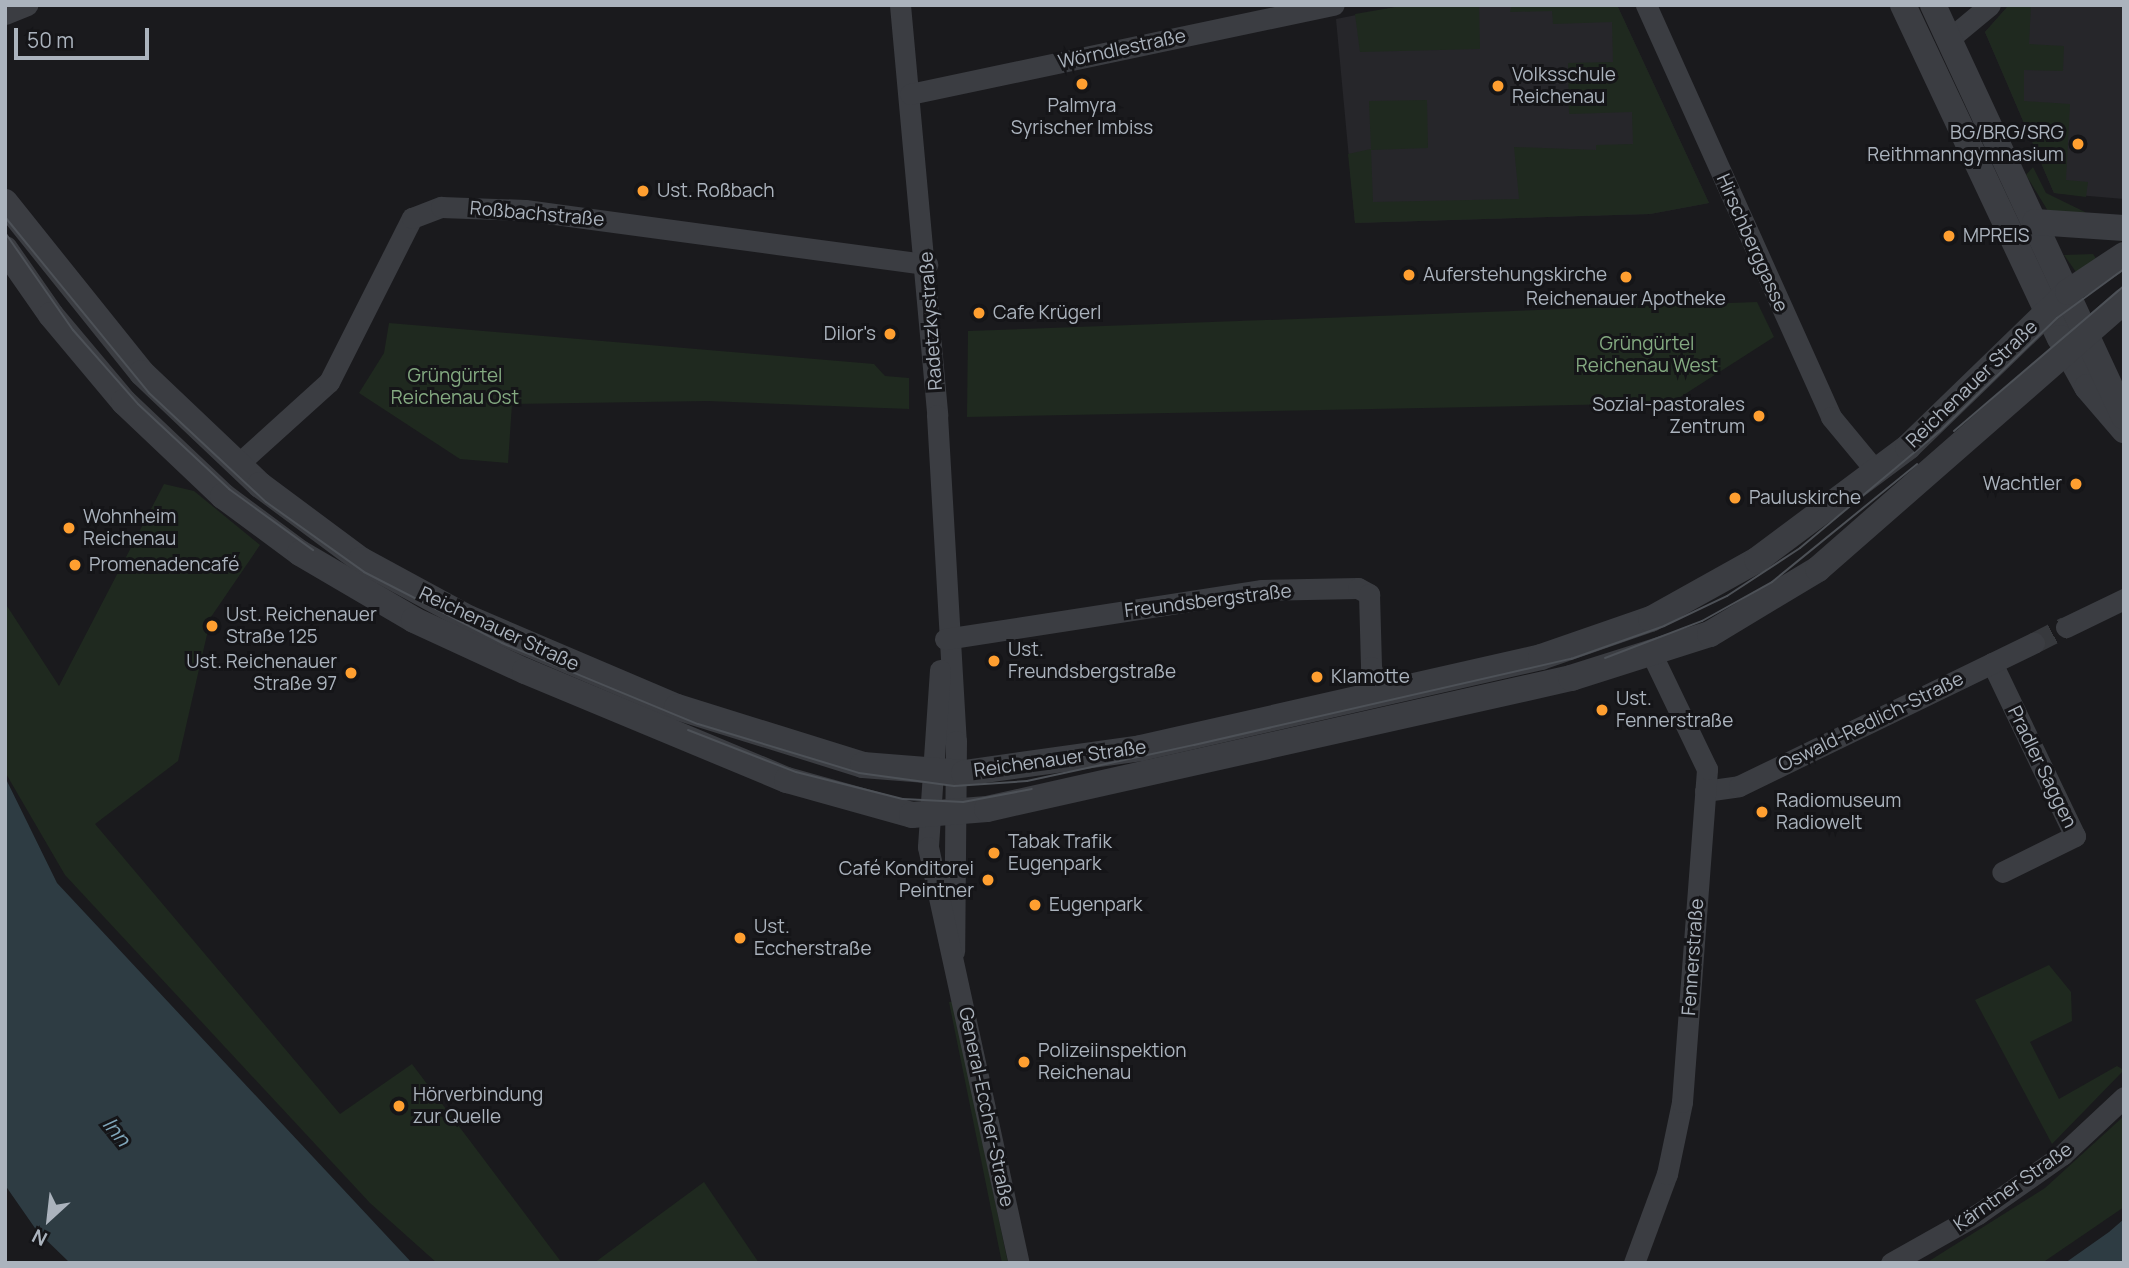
<!DOCTYPE html>
<meta charset="utf-8">
<style>
body{margin:0}
#map{position:relative;width:2129px;height:1268px;overflow:hidden;background:#1a1a1d;font-family:Manrope,sans-serif}
div>[style]{position:absolute}
.built>*{inset:0;background:#26262a}
.green>*{inset:0;background:#1f291f}
.water>*{inset:0;background:#2e3c43}
.minor-tunnel>*{height:21px;margin-top:-10.5px;transform-origin:0;background:repeating-linear-gradient(90deg,#37393d 0 21px,transparent 0 31px)}
.minor>*{height:21px;margin:-10.5px;padding:0 10.5px;transform-origin:10.5px;border-radius:10.5px;background:#3b3d42}
.tertiary>*{height:26px;margin:-13px;padding:0 13px;transform-origin:13px;border-radius:13px;background:#3b3d42}
.tram>*{height:2px;margin:-1px;padding:0 1px;transform-origin:1px;border-radius:1px;background:#4d5157}
.dots>*{width:19px;height:19px;translate:-50% -50%;box-sizing:border-box;border:4px solid #151518;border-radius:50%}
span{translate:-50% -50%;white-space:nowrap;text-align:center;line-height:1.15;-webkit-text-stroke:6px #151518;paint-order:stroke}
.street-label{font-size:19px;color:#abb3bd}
.poi-label{font-size:19px;color:#abb3bd}
.left{translate:0 -50%;text-align:left}
.right{translate:-100% -50%;text-align:right}
.park-label{font-size:19px;color:#84aa81}
.water-label{font-size:21px;color:#80a7bb;font-style:italic}
.frame{position:absolute;inset:0;border:7px solid #abb3bd;pointer-events:none}
.north{position:absolute;left:14px;top:1184px;width:70px;height:70px;-webkit-text-stroke:5px #151518;paint-order:stroke;rotate:207deg;font-size:19px;font-weight:700;line-height:28px;text-align:center;color:#abb3bd}
.north::after{content:'';display:block;margin:auto;width:24px;height:32px;background:#abb3bd;clip-path:polygon(50% 0,100% 100%,50% 72%,0 100%)}
.scale{position:absolute;left:14px;top:28px;width:135px;height:32px;box-sizing:border-box;border:4px solid #abb3bd;border-top:0;padding-left:9px;font-size:21px;line-height:24px;white-space:nowrap;color:#abb3bd;-webkit-text-stroke:5px #151518;paint-order:stroke}
</style>
<div id="map">
<div class="built">
<i style="clip-path:polygon(1407px 5px,1617px 5px,1709px 203px,1650px 214px,1355px 223px,1336px 19px)"></i>
<i style="clip-path:polygon(2009px 5px,2124px 5px,2124px 199px,2054px 193px,1985px 32px)"></i>
</div>
<div class="green">
<i style="clip-path:polygon(1407px 5px,1479px 5px,1480px 49px,1360px 52px,1355px 14px)"></i>
<i style="clip-path:polygon(1512px 5px,1617px 5px,1709px 203px,1650px 214px,1355px 223px,1348px 154px,1371px 149px,1369px 101px,1427px 100px,1428px 148px,1371px 150px,1373px 202px,1519px 199px,1514px 147px,1596px 150px,1596px 145px,1633px 144px,1632px 112px,1569px 114px,1568px 63px,1613px 62px,1612px 22px,1553px 24px,1552px 11px,1510px 12px)"></i>
<i style="clip-path:polygon(2009px 5px,2031px 5px,2029px 44px,2064px 46px,2063px 71px,2024px 70px,2024px 101px,2070px 104px,2066px 180px,2088px 182px,2086px 197px,2054px 193px,1985px 32px)"></i>
<i style="clip-path:polygon(2033px 167px,2046px 193px,2085px 212px,2085px 221px,2048px 211px,2026px 175px)"></i>
<i style="clip-path:polygon(2093px 254px,2097px 260px,2076px 272px,2064px 255px)"></i>
<i style="clip-path:polygon(1757px 302px,1774px 337px,1671px 403px,967px 417px,968px 331px)"></i>
<i style="clip-path:polygon(389px 323px,874px 364px,885px 376px,909px 378px,909px 409px,708px 401px,512px 404px,508px 463px,460px 459px,359px 393px,384px 353px)"></i>
<i style="clip-path:polygon(164px 484px,194px 491px,260px 545px,211px 617px,178px 761px,95px 824px,340px 1114px,412px 1064px,562px 1263px,437px 1263px,370px 1203px,65px 875px,5px 772px,5px 603px,59px 686px)"></i>
<i style="clip-path:polygon(2049px 965px,2071px 992px,2072px 1021px,2030px 1042px,2059px 1099px,2117px 1066px,2124px 1070px,2052px 1144px,1975px 1000px)"></i>
<i style="clip-path:polygon(949px 1002px,953px 1002px,1008px 1263px,1002px 1263px)"></i>
<i style="clip-path:polygon(2124px 1116px,2124px 1207px,2042px 1263px,1926px 1263px,2045px 1188px)"></i>
<i style="clip-path:polygon(704px 1182px,759px 1263px,594px 1263px)"></i>
</div>
<div class="water">
<i style="clip-path:polygon(5px 777px,57px 883px,412px 1263px,70px 1263px,37px 1231px,5px 1185px)"></i>
<i style="clip-path:polygon(2124px 1219px,2124px 1263px,2065px 1263px,2109px 1232px)"></i>
</div>
<div class="minor-tunnel">
<i style="left:2034px;top:643px;width:36px;rotate:-27deg"></i>
</div>
<div class="minor">
<i style="left:900px;top:5px;width:412px;rotate:84.8deg"></i>
<i style="left:937px;top:415px;width:327px;rotate:86.7deg"></i>
<i style="left:956px;top:741px;width:210px;rotate:90.5deg"></i>
<i style="left:1646px;top:5px;width:452px;rotate:65.8deg"></i>
<i style="left:1831px;top:417px;width:69px;rotate:50.3deg"></i>
<i style="left:5px;top:14px;width:24px;rotate:-22deg"></i>
<i style="left:1949px;top:39px;width:53px;rotate:-39.7deg"></i>
<i style="left:910px;top:94px;width:433px;rotate:-11.9deg"></i>
<i style="left:237px;top:465px;width:124px;rotate:-42.1deg"></i>
<i style="left:329px;top:382px;width:184px;rotate:-63.2deg"></i>
<i style="left:412px;top:218px;width:31px;rotate:-21deg"></i>
<i style="left:441px;top:207px;width:84px;rotate:2deg"></i>
<i style="left:525px;top:210px;width:406px;rotate:7.7deg"></i>
<i style="left:2066px;top:627px;width:64px;rotate:-25.8deg"></i>
<i style="left:945px;top:639px;width:321px;rotate:-8.8deg"></i>
<i style="left:1262px;top:590px;width:96px;rotate:-1.2deg"></i>
<i style="left:1358px;top:588px;width:13px;rotate:29deg"></i>
<i style="left:1369px;top:594px;width:73px;rotate:88.4deg"></i>
<i style="left:1371px;top:667px;width:28px;rotate:75deg"></i>
<i style="left:1992px;top:663px;width:192px;rotate:64.4deg"></i>
<i style="left:2075px;top:836px;width:81px;rotate:153.7deg"></i>
<i style="left:940px;top:670px;width:177px;rotate:93.9deg"></i>
<i style="left:928px;top:847px;width:426px;rotate:77.7deg"></i>
<i style="left:1705px;top:791px;width:34px;rotate:-8deg"></i>
<i style="left:1739px;top:786px;width:328px;rotate:-25.9deg"></i>
<i style="left:1634px;top:1263px;width:95px;rotate:-69.7deg"></i>
<i style="left:1667px;top:1174px;width:74px;rotate:-78.2deg"></i>
<i style="left:1682px;top:1102px;width:334px;rotate:-85.7deg"></i>
<i style="left:1707px;top:769px;width:124px;rotate:-115.7deg"></i>
<i style="left:1891px;top:1263px;width:100px;rotate:-29.4deg"></i>
<i style="left:1978px;top:1214px;width:103px;rotate:-35.1deg"></i>
<i style="left:2062px;top:1155px;width:85px;rotate:-43.1deg"></i>
</div>
<div class="tertiary">
<i style="left:1903px;top:5px;width:368px;rotate:64.8deg"></i>
<i style="left:2060px;top:338px;width:56px;rotate:61.1deg"></i>
<i style="left:2087px;top:387px;width:57px;rotate:49.3deg"></i>
<i style="left:1933px;top:5px;width:454px;rotate:65.1deg"></i>
<i style="left:5px;top:202px;width:219px;rotate:51.3deg"></i>
<i style="left:142px;top:373px;width:163px;rotate:43.5deg"></i>
<i style="left:260px;top:485px;width:126px;rotate:36.6deg"></i>
<i style="left:361px;top:560px;width:122px;rotate:28.5deg"></i>
<i style="left:468px;top:618px;width:227px;rotate:23.1deg"></i>
<i style="left:677px;top:707px;width:195px;rotate:17.3deg"></i>
<i style="left:863px;top:765px;width:101px;rotate:4.5deg"></i>
<i style="left:964px;top:773px;width:179px;rotate:-8deg"></i>
<i style="left:1141px;top:748px;width:410px;rotate:-12.8deg"></i>
<i style="left:1541px;top:657px;width:116px;rotate:-19.1deg"></i>
<i style="left:1651px;top:619px;width:121px;rotate:-29.1deg"></i>
<i style="left:1757px;top:560px;width:189px;rotate:-36.8deg"></i>
<i style="left:1908px;top:447px;width:223px;rotate:-44.1deg"></i>
<i style="left:2068px;top:292px;width:67px;rotate:-33.5deg"></i>
<i style="left:2035px;top:222px;width:89px;rotate:3.9deg"></i>
<i style="left:5px;top:249px;width:80px;rotate:55.1deg"></i>
<i style="left:51px;top:315px;width:114px;rotate:50deg"></i>
<i style="left:124px;top:402px;width:137px;rotate:43.5deg"></i>
<i style="left:223px;top:496px;width:96px;rotate:36.5deg"></i>
<i style="left:300px;top:553px;width:132px;rotate:30.4deg"></i>
<i style="left:414px;top:620px;width:122px;rotate:24.7deg"></i>
<i style="left:525px;top:671px;width:284px;rotate:22.6deg"></i>
<i style="left:787px;top:780px;width:130px;rotate:15.6deg"></i>
<i style="left:912px;top:815px;width:75px;rotate:-4.6deg"></i>
<i style="left:987px;top:809px;width:599px;rotate:-12.64deg"></i>
<i style="left:1571px;top:678px;width:146px;rotate:-17.6deg"></i>
<i style="left:1710px;top:634px;width:126px;rotate:-31deg"></i>
<i style="left:1818px;top:569px;width:407px;rotate:-41.2deg"></i>
</div>
<div class="tram">
<i style="left:5px;top:217px;width:227px;rotate:50.7deg"></i>
<i style="left:149px;top:393px;width:160px;rotate:43deg"></i>
<i style="left:266px;top:502px;width:120px;rotate:35.5deg"></i>
<i style="left:364px;top:572px;width:155px;rotate:27.2deg"></i>
<i style="left:502px;top:643px;width:212px;rotate:22.5deg"></i>
<i style="left:698px;top:724px;width:168px;rotate:16.9deg"></i>
<i style="left:859px;top:773px;width:96px;rotate:7.8deg"></i>
<i style="left:954px;top:786px;width:73px;rotate:-3.9deg"></i>
<i style="left:1027px;top:781px;width:171px;rotate:-12.2deg"></i>
<i style="left:1194px;top:745px;width:387px;rotate:-12.9deg"></i>
<i style="left:1571px;top:659px;width:99px;rotate:-19.5deg"></i>
<i style="left:1664px;top:626px;width:70px;rotate:-25.5deg"></i>
<i style="left:1727px;top:596px;width:87px;rotate:-33.3deg"></i>
<i style="left:1800px;top:548px;width:182px;rotate:-39.9deg"></i>
<i style="left:1940px;top:431px;width:163px;rotate:-44deg"></i>
<i style="left:2057px;top:318px;width:83px;rotate:-36.2deg"></i>
<i style="left:6px;top:234px;width:117px;rotate:55.1deg"></i>
<i style="left:73px;top:330px;width:98px;rotate:48.7deg"></i>
<i style="left:138px;top:404px;width:125px;rotate:43deg"></i>
<i style="left:229px;top:489px;width:104px;rotate:36deg"></i>
<i style="left:1954px;top:431px;width:223px;rotate:-40.5deg"></i>
<i style="left:1605px;top:658px;width:104px;rotate:-20.9deg"></i>
<i style="left:1702px;top:621px;width:80px;rotate:-29.1deg"></i>
<i style="left:1772px;top:582px;width:187px;rotate:-39.1deg"></i>
<i style="left:688px;top:730px;width:116px;rotate:21.3deg"></i>
<i style="left:796px;top:772px;width:110px;rotate:14.2deg"></i>
<i style="left:903px;top:799px;width:60px;rotate:2.9deg"></i>
<i style="left:963px;top:802px;width:70px;rotate:-10.7deg"></i>
</div>
<div class="dots">
<i style="left:1082px;top:84px;background:#ff9f30"></i>
<i style="left:1498px;top:86px;background:#ff9f30"></i>
<i style="left:2078px;top:144px;background:#ff9f30"></i>
<i style="left:643px;top:191px;background:#ff9f30"></i>
<i style="left:1949px;top:236px;background:#ff9f30"></i>
<i style="left:1409px;top:275px;background:#ff9f30"></i>
<i style="left:1626px;top:277px;background:#ff9f30"></i>
<i style="left:979px;top:313px;background:#ff9f30"></i>
<i style="left:890px;top:334px;background:#ff9f30"></i>
<i style="left:1759px;top:416px;background:#ff9f30"></i>
<i style="left:2076px;top:484px;background:#ff9f30"></i>
<i style="left:1735px;top:498px;background:#ff9f30"></i>
<i style="left:69px;top:528px;background:#ff9f30"></i>
<i style="left:75px;top:565px;background:#ff9f30"></i>
<i style="left:212px;top:626px;background:#ff9f30"></i>
<i style="left:994px;top:661px;background:#ff9f30"></i>
<i style="left:351px;top:673px;background:#ff9f30"></i>
<i style="left:1317px;top:677px;background:#ff9f30"></i>
<i style="left:1602px;top:710px;background:#ff9f30"></i>
<i style="left:1762px;top:812px;background:#ff9f30"></i>
<i style="left:994px;top:853px;background:#ff9f30"></i>
<i style="left:988px;top:880px;background:#ff9f30"></i>
<i style="left:1035px;top:905px;background:#ff9f30"></i>
<i style="left:740px;top:938px;background:#ff9f30"></i>
<i style="left:1024px;top:1062px;background:#ff9f30"></i>
<i style="left:399px;top:1106px;background:#ff9f30"></i>
</div>
<div class="street-label">
<span style="left:1122px;top:49px;rotate:-12deg">Wörndlestraße</span>
<span style="left:537px;top:214px;rotate:5deg">Roßbachstraße</span>
<span style="left:1752px;top:243px;rotate:66deg">Hirschberggasse</span>
<span style="left:931px;top:321px;rotate:-94deg">Radetzkystraße</span>
<span style="left:1972px;top:384px;rotate:-44deg">Reichenauer Straße</span>
<span style="left:1208px;top:601px;rotate:-7deg">Freundsbergstraße</span>
<span style="left:499px;top:629px;rotate:25deg">Reichenauer Straße</span>
<span style="left:1871px;top:722px;rotate:-26deg">Oswald-Redlich-Straße</span>
<span style="left:1060px;top:759px;rotate:-8deg">Reichenauer Straße</span>
<span style="left:2042px;top:767px;rotate:64deg">Pradler Saggen</span>
<span style="left:1693px;top:957px;rotate:-86deg">Fennerstraße</span>
<span style="left:986px;top:1107px;rotate:78deg">General-Eccher-Straße</span>
<span style="left:2013px;top:1187px;rotate:-35deg">Kärntner Straße</span>
</div>
<div class="poi-label">
<span class="left" style="left:1512px;top:86px">Volksschule<br>Reichenau</span>
<span style="left:1082px;top:117px">Palmyra<br>Syrischer Imbiss</span>
<span class="right" style="left:2064px;top:144px">BG/BRG/SRG<br>Reithmanngymnasium</span>
<span class="left" style="left:657px;top:191px">Ust. Roßbach</span>
<span class="left" style="left:1963px;top:236px">MPREIS</span>
<span class="left" style="left:1423px;top:275px">Auferstehungskirche</span>
<span style="left:1626px;top:299px">Reichenauer Apotheke</span>
<span class="left" style="left:993px;top:313px">Cafe Krügerl</span>
<span class="right" style="left:876px;top:334px">Dilor's</span>
<span class="right" style="left:1745px;top:416px">Sozial-pastorales<br>Zentrum</span>
<span class="right" style="left:2062px;top:484px">Wachtler</span>
<span class="left" style="left:1749px;top:498px">Pauluskirche</span>
<span class="left" style="left:83px;top:528px">Wohnheim<br>Reichenau</span>
<span class="left" style="left:89px;top:565px">Promenadencafé</span>
<span class="left" style="left:226px;top:626px">Ust. Reichenauer<br>Straße 125</span>
<span class="left" style="left:1008px;top:661px">Ust.<br>Freundsbergstraße</span>
<span class="right" style="left:337px;top:673px">Ust. Reichenauer<br>Straße 97</span>
<span class="left" style="left:1331px;top:677px">Klamotte</span>
<span class="left" style="left:1616px;top:710px">Ust.<br>Fennerstraße</span>
<span class="left" style="left:1776px;top:812px">Radiomuseum<br>Radiowelt</span>
<span class="left" style="left:1008px;top:853px">Tabak Trafik<br>Eugenpark</span>
<span class="right" style="left:974px;top:880px">Café Konditorei<br>Peintner</span>
<span class="left" style="left:1049px;top:905px">Eugenpark</span>
<span class="left" style="left:754px;top:938px">Ust.<br>Eccherstraße</span>
<span class="left" style="left:1038px;top:1062px">Polizeiinspektion<br>Reichenau</span>
<span class="left" style="left:413px;top:1106px">Hörverbindung<br>zur Quelle</span>
</div>
<div class="park-label">
<span style="left:1647px;top:355px">Grüngürtel<br>Reichenau West</span>
<span style="left:455px;top:387px">Grüngürtel<br>Reichenau Ost</span>
</div>
<div class="water-label">
<span style="left:117px;top:1131px;rotate:51deg">Inn</span>
</div>
<div class="frame"></div>
<div class="north">N</div>
<div class="scale">50 m</div>
</div>
